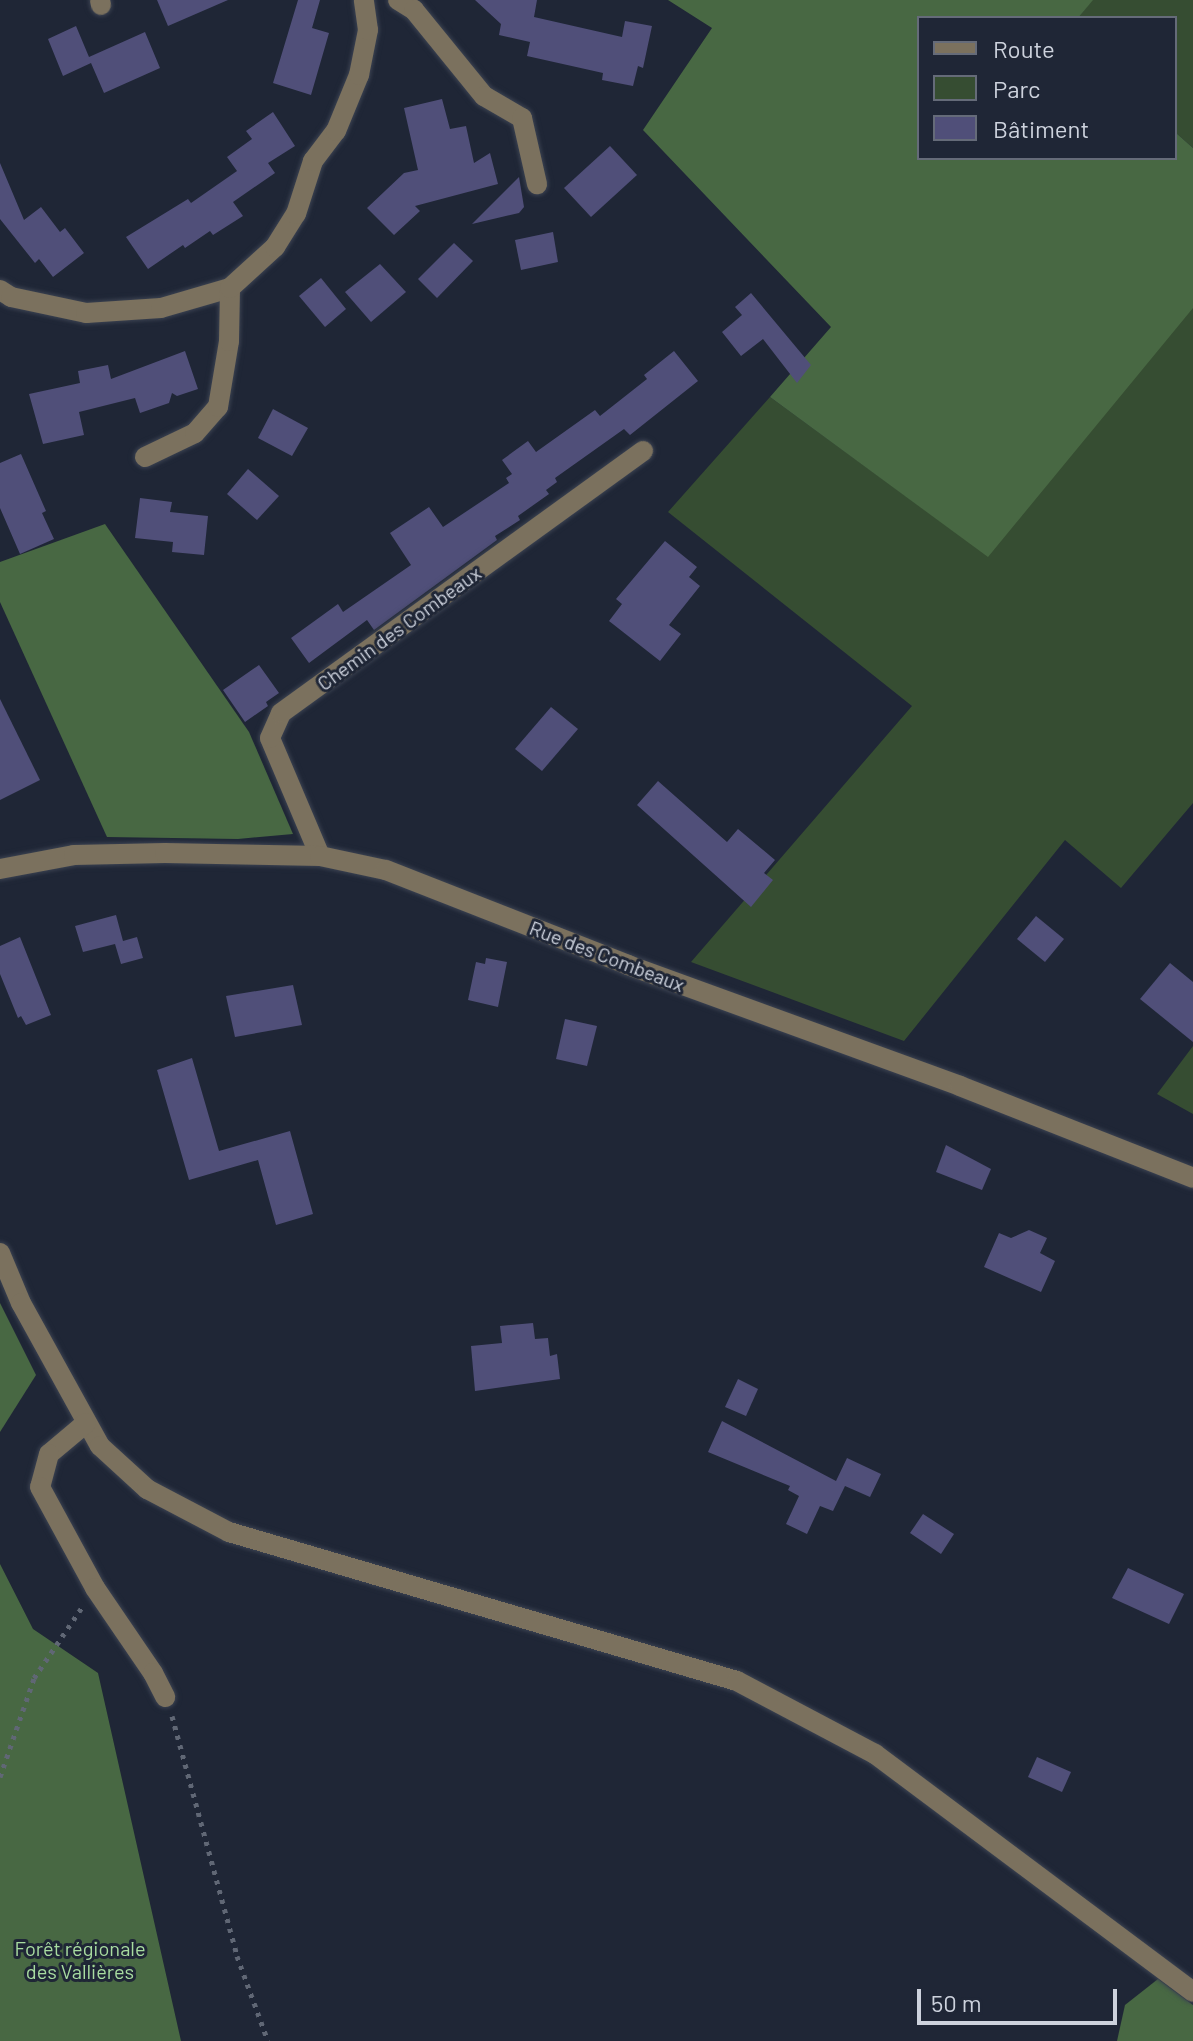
<!DOCTYPE html>
<meta charset="utf-8">
<style>
body{margin:0}
#map{position:relative;width:1193px;height:2041px;overflow:hidden;background:#1f2636;font-family:Barlow,sans-serif}
div>[style]{position:absolute}
.green>*{inset:0;background:#364d32}
.forest>*{inset:0;background:#486843}
.building>*{inset:0;background:#504f79}
.path>*{height:5px;margin-top:-2.5px;transform-origin:0;background:repeating-linear-gradient(90deg,#606775 0 4px,transparent 0 10px)}
.roads{filter:drop-shadow(0 0 2px #3b4251) drop-shadow(0 0 2px #3b4251)}
.minor>*{height:20px;margin:-10px;padding:0 10px;transform-origin:10px;border-radius:10px;background:#7b715e}
span{translate:-50% -50%;white-space:nowrap;text-align:center;line-height:1.15;-webkit-text-stroke:6px #1f2636;paint-order:stroke}
.street-label{font-size:20px;color:#cdd2dd}
.park-label{font-size:20px;color:#a8dca0}
.legend{position:absolute;left:917px;top:16px;width:260px;height:144px;box-sizing:border-box;background:#1f2636;border:2px solid #656b79;margin:0;padding:10px 14px;list-style:none;font-size:24px;color:#cdd2dd}
.legend li{display:flex;align-items:center;gap:16px;height:40px}
.legend b{width:40px;border:2px solid #656b79}
.scale{position:absolute;left:917px;top:1989px;width:200px;height:36px;box-sizing:border-box;border:4px solid #cdd2dd;border-top:0;padding-left:10px;font-size:24px;line-height:28px;white-space:nowrap;color:#cdd2dd;-webkit-text-stroke:6px #1f2636;paint-order:stroke}
</style>
<div id="map">
<div class="green">
<i style="clip-path:polygon(1092px 0,1193px 0,1193px 148px,1175px 132px,1175px 18px,1078px 18px)"></i>
<i style="clip-path:polygon(1193px 297px,1193px 803px,1121px 888px,1065px 840px,904px 1041px,691px 962px,912px 706px,668px 512px,770px 397px,988px 556px)"></i>
<i style="clip-path:polygon(1193px 1046px,1193px 1114px,1157px 1094px)"></i>
</div>
<div class="forest">
<i style="clip-path:polygon(668px 0,1093px 0,1078px 18px,919px 18px,919px 158px,1175px 158px,1175px 132px,1193px 148px,1193px 308px,988px 557px,770px 397px,831px 327px,643px 130px,712px 28px)"></i>
<i style="clip-path:polygon(105px 524px,249px 732px,293px 834px,238px 839px,107px 837px,0 602px,0 562px)"></i>
<i style="clip-path:polygon(0 1303px,36px 1375px,0 1432px)"></i>
<i style="clip-path:polygon(0 1564px,33px 1629px,98px 1673px,181px 2041px,0 2041px)"></i>
<i style="clip-path:polygon(1158px 1979px,1193px 2005px,1193px 2041px,1117px 2041px,1125px 2005px)"></i>
</div>
<div class="building">
<i style="clip-path:polygon(157px 0,228px 0,168px 26px)"></i>
<i style="clip-path:polygon(298px 0,320px 0,312px 28px,329px 33px,311px 95px,273px 83px)"></i>
<i style="clip-path:polygon(475px 0,537px 0,534px 17px,622px 37px,625px 21px,652px 26px,643px 68px,638px 66px,633px 86px,602px 80px,603px 73px,527px 56px,530px 42px,499px 35px,501px 24px)"></i>
<i style="clip-path:polygon(76px 26px,89px 57px,145px 32px,160px 68px,104px 93px,91px 63px,63px 76px,48px 39px)"></i>
<i style="clip-path:polygon(442px 99px,450px 129px,466px 126px,474px 163px,490px 153px,498px 184px,415px 206px,420px 211px,394px 235px,367px 208px,404px 173px,418px 170px,404px 108px)"></i>
<i style="clip-path:polygon(273px 112px,295px 146px,268px 163px,275px 173px,233px 202px,243px 216px,213px 235px,210px 231px,185px 248px,183px 245px,148px 269px,126px 237px,188px 199px,191px 203px,237px 171px,227px 157px,252px 139px,246px 131px)"></i>
<i style="clip-path:polygon(610px 146px,637px 175px,591px 217px,564px 188px)"></i>
<i style="clip-path:polygon(0 163px,24px 220px,41px 207px,60px 232px,65px 228px,84px 253px,53px 277px,39px 259px,35px 263px,0 219px)"></i>
<i style="clip-path:polygon(519px 177px,524px 207px,519px 213px,472px 224px)"></i>
<i style="clip-path:polygon(553px 232px,558px 262px,521px 270px,515px 240px)"></i>
<i style="clip-path:polygon(454px 243px,473px 261px,437px 298px,418px 279px)"></i>
<i style="clip-path:polygon(380px 264px,406px 292px,371px 322px,345px 292px)"></i>
<i style="clip-path:polygon(321px 278px,346px 309px,325px 327px,299px 296px)"></i>
<i style="clip-path:polygon(751px 293px,811px 365px,797px 383px,763px 339px,741px 356px,722px 332px,742px 315px,735px 307px)"></i>
<i style="clip-path:polygon(185px 351px,198px 389px,177px 396px,172px 393px,169px 403px,140px 413px,135px 398px,79px 412px,84px 435px,43px 444px,29px 394px,80px 383px,78px 371px,108px 365px,111px 379px)"></i>
<i style="clip-path:polygon(674px 351px,698px 381px,630px 435px,624px 429px,555px 478px,557px 482px,546px 490px,549px 494px,518px 516px,520px 520px,495px 536px,497px 540px,374px 630px,367px 620px,309px 663px,291px 638px,338px 604px,343px 612px,411px 565px,390px 533px,429px 507px,443px 527px,509px 483px,506px 478px,512px 474px,502px 460px,528px 441px,536px 452px,595px 410px,600px 416px,647px 379px,644px 375px)"></i>
<i style="clip-path:polygon(273px 409px,308px 428px,292px 456px,258px 438px)"></i>
<i style="clip-path:polygon(21px 454px,46px 511px,42px 513px,54px 539px,20px 554px,0 508px,0 463px)"></i>
<i style="clip-path:polygon(248px 469px,279px 496px,257px 520px,227px 494px)"></i>
<i style="clip-path:polygon(140px 498px,172px 502px,170px 512px,208px 516px,204px 555px,172px 552px,173px 542px,135px 538px)"></i>
<i style="clip-path:polygon(665px 541px,697px 567px,689px 577px,700px 586px,669px 625px,681px 634px,660px 661px,609px 621px,622px 604px,616px 599px)"></i>
<i style="clip-path:polygon(259px 665px,279px 693px,266px 702px,268px 706px,245px 722px,223px 690px)"></i>
<i style="clip-path:polygon(0 699px,40px 780px,0 800px)"></i>
<i style="clip-path:polygon(551px 707px,578px 729px,542px 771px,515px 749px)"></i>
<i style="clip-path:polygon(658px 781px,727px 842px,738px 829px,775px 860px,764px 873px,773px 880px,751px 907px,637px 805px)"></i>
<i style="clip-path:polygon(116px 915px,123px 941px,137px 937px,143px 958px,121px 964px,115px 944px,83px 952px,75px 926px)"></i>
<i style="clip-path:polygon(1036px 916px,1064px 939px,1045px 962px,1017px 939px)"></i>
<i style="clip-path:polygon(20px 937px,51px 1015px,26px 1025px,21px 1016px,18px 1018px,0 974px,0 946px)"></i>
<i style="clip-path:polygon(486px 958px,507px 962px,498px 1007px,468px 1000px,476px 962px,485px 964px)"></i>
<i style="clip-path:polygon(1170px 963px,1193px 982px,1193px 1042px,1140px 999px)"></i>
<i style="clip-path:polygon(293px 985px,302px 1025px,235px 1037px,226px 996px)"></i>
<i style="clip-path:polygon(565px 1019px,597px 1026px,587px 1066px,556px 1059px)"></i>
<i style="clip-path:polygon(192px 1058px,219px 1151px,290px 1131px,313px 1214px,276px 1225px,258px 1160px,189px 1180px,157px 1070px)"></i>
<i style="clip-path:polygon(946px 1145px,991px 1169px,982px 1190px,936px 1172px)"></i>
<i style="clip-path:polygon(1029px 1230px,1047px 1238px,1040px 1253px,1055px 1261px,1041px 1292px,984px 1267px,999px 1233px,1011px 1238px)"></i>
<i style="clip-path:polygon(533px 1323px,535px 1339px,548px 1338px,550px 1356px,557px 1354px,560px 1379px,475px 1391px,471px 1346px,502px 1343px,500px 1326px)"></i>
<i style="clip-path:polygon(738px 1379px,758px 1389px,746px 1416px,725px 1407px)"></i>
<i style="clip-path:polygon(722px 1421px,836px 1481px,847px 1458px,881px 1474px,870px 1497px,845px 1486px,833px 1511px,820px 1506px,807px 1534px,786px 1524px,799px 1496px,788px 1490px,790px 1486px,708px 1452px)"></i>
<i style="clip-path:polygon(923px 1514px,954px 1534px,941px 1554px,910px 1533px)"></i>
<i style="clip-path:polygon(1128px 1568px,1184px 1594px,1169px 1624px,1112px 1598px)"></i>
<i style="clip-path:polygon(1037px 1757px,1071px 1772px,1062px 1792px,1028px 1777px)"></i>
</div>
<div class="path">
<i style="left:172px;top:1716px;width:249px;rotate:74.8deg"></i>
<i style="left:237px;top:1956px;width:90px;rotate:70deg"></i>
<i style="left:0;top:1777px;width:105px;rotate:-71deg"></i>
<i style="left:34px;top:1678px;width:86px;rotate:-55.9deg"></i>
</div>
<div class="roads">
<div class="minor">
<i style="left:100px;top:0;width:5px;rotate:79deg"></i>
<i style="left:398px;top:0;width:19px;rotate:32deg"></i>
<i style="left:414px;top:10px;width:111px;rotate:50.9deg"></i>
<i style="left:484px;top:96px;width:44px;rotate:30.1deg"></i>
<i style="left:522px;top:118px;width:68px;rotate:77.2deg"></i>
<i style="left:0;top:290px;width:13px;rotate:32deg"></i>
<i style="left:11px;top:297px;width:77px;rotate:12deg"></i>
<i style="left:86px;top:313px;width:75px;rotate:-3.8deg"></i>
<i style="left:161px;top:308px;width:72px;rotate:-16.2deg"></i>
<i style="left:145px;top:457px;width:55px;rotate:-25.6deg"></i>
<i style="left:195px;top:433px;width:35px;rotate:-49deg"></i>
<i style="left:218px;top:407px;width:67px;rotate:-80.5deg"></i>
<i style="left:229px;top:341px;width:53px;rotate:-88.9deg"></i>
<i style="left:230px;top:288px;width:61px;rotate:-42.3deg"></i>
<i style="left:275px;top:247px;width:39px;rotate:-58deg"></i>
<i style="left:296px;top:214px;width:56px;rotate:-72.2deg"></i>
<i style="left:313px;top:161px;width:38px;rotate:-53deg"></i>
<i style="left:336px;top:131px;width:61px;rotate:-67.7deg"></i>
<i style="left:359px;top:75px;width:46px;rotate:-78.7deg"></i>
<i style="left:368px;top:30px;width:30px;rotate:-98deg"></i>
<i style="left:320px;top:856px;width:128px;rotate:-113deg"></i>
<i style="left:270px;top:738px;width:27px;rotate:-66deg"></i>
<i style="left:281px;top:713px;width:447px;rotate:-35.9deg"></i>
<i style="left:0;top:869px;width:75px;rotate:-10.7deg"></i>
<i style="left:74px;top:855px;width:91px;rotate:-1.3deg"></i>
<i style="left:165px;top:853px;width:155px;rotate:1.1deg"></i>
<i style="left:320px;top:856px;width:67px;rotate:12deg"></i>
<i style="left:386px;top:870px;width:260px;rotate:21.4deg"></i>
<i style="left:628px;top:965px;width:353px;rotate:20deg"></i>
<i style="left:960px;top:1086px;width:251px;rotate:21.5deg"></i>
<i style="left:0;top:1253px;width:54px;rotate:67.2deg"></i>
<i style="left:21px;top:1303px;width:163px;rotate:61.1deg"></i>
<i style="left:100px;top:1446px;width:64px;rotate:42.5deg"></i>
<i style="left:147px;top:1489px;width:93px;rotate:27.7deg"></i>
<i style="left:229px;top:1532px;width:529px;rotate:16.35deg"></i>
<i style="left:737px;top:1681px;width:156px;rotate:27.9deg"></i>
<i style="left:875px;top:1754px;width:397px;rotate:36.8deg"></i>
<i style="left:86px;top:1423px;width:48px;rotate:140deg"></i>
<i style="left:49px;top:1454px;width:34px;rotate:105deg"></i>
<i style="left:40px;top:1487px;width:115px;rotate:61.4deg"></i>
<i style="left:95px;top:1588px;width:103px;rotate:55.7deg"></i>
<i style="left:153px;top:1673px;width:27px;rotate:63deg"></i>
</div>
</div>
<div class="street-label">
<span style="left:399px;top:628px;rotate:-36deg">Chemin des Combeaux</span>
<span style="left:607px;top:956px;rotate:21deg">Rue des Combeaux</span>
</div>
<div class="park-label">
<span style="left:80px;top:1960px">Forêt régionale<br>des Vallières</span>
</div>
<ul class="legend">
<li><b style="height:10px;background:#7b715e"></b>Route</li>
<li><b style="height:22px;background:#364d32"></b>Parc</li>
<li><b style="height:22px;background:#504f79"></b>Bâtiment</li>
</ul>
<div class="scale">50 m</div>
</div>
